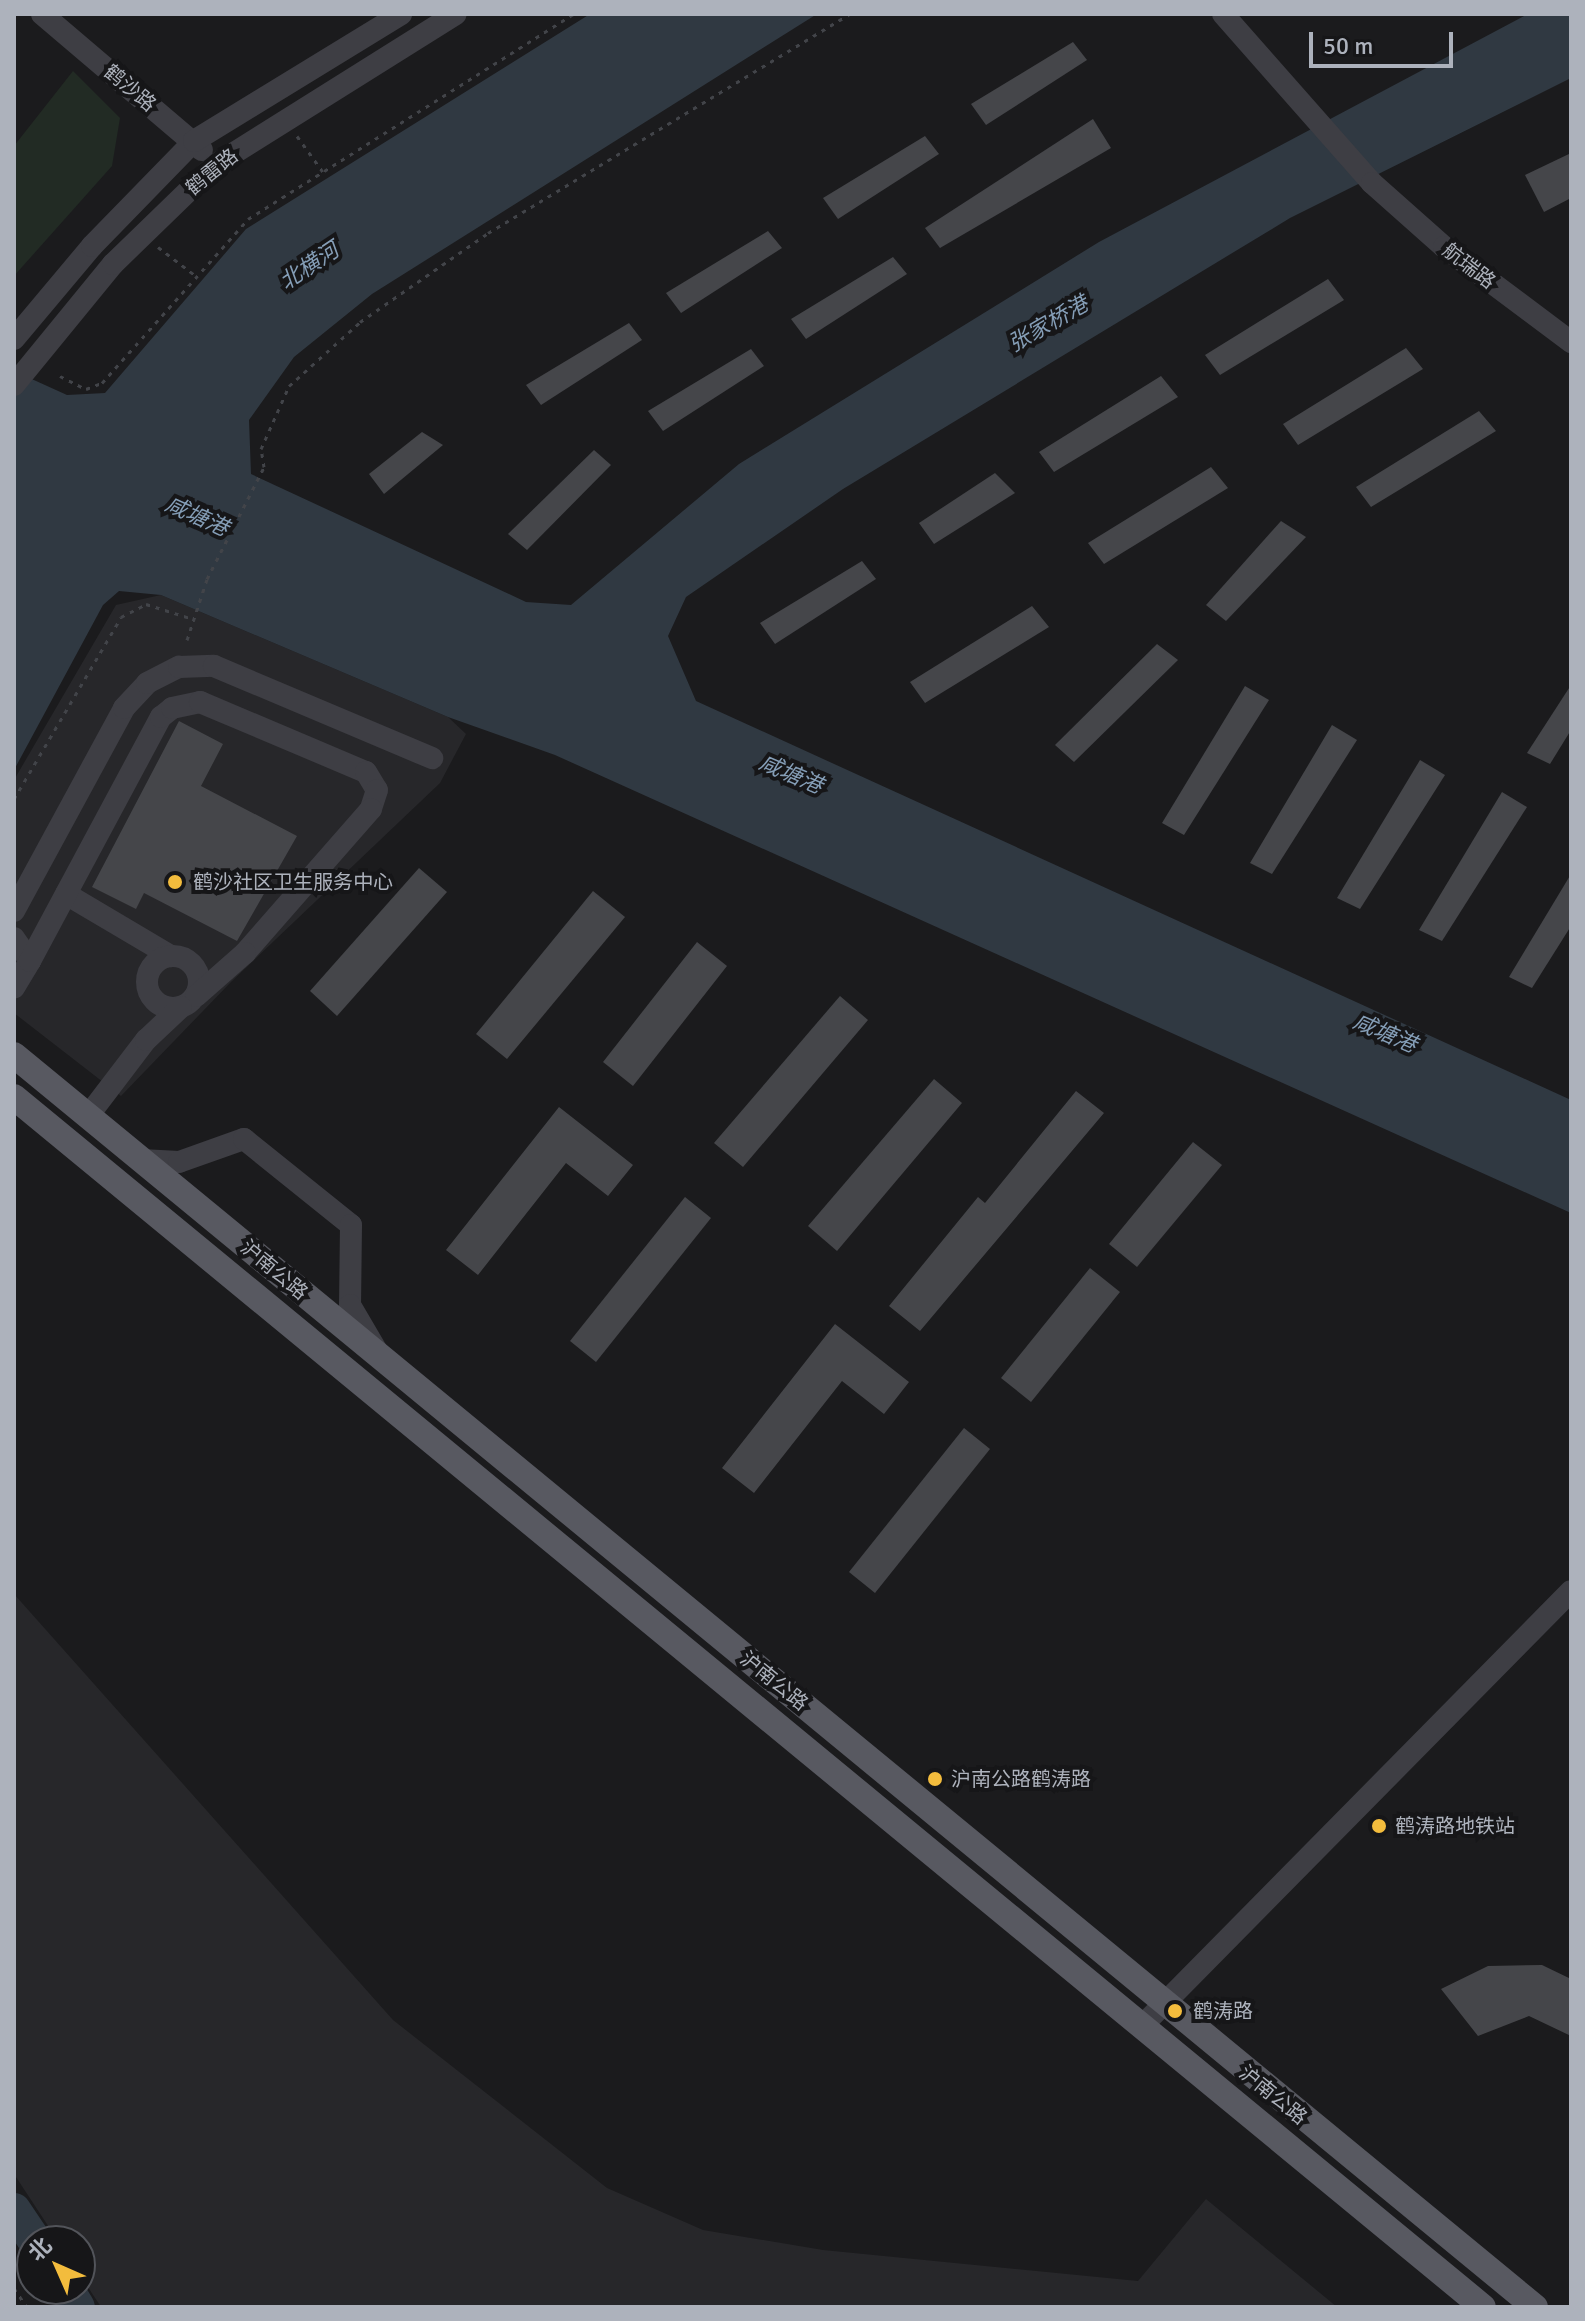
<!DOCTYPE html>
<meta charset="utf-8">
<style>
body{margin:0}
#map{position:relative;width:1585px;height:2321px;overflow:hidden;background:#1b1b1d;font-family:Signika,"Noto Sans SC",sans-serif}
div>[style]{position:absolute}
.built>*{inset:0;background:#27272a}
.green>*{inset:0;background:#222b24}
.water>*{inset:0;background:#303942}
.stream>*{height:6px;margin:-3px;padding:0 3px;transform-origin:3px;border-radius:3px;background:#303942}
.river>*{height:34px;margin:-17px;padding:0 17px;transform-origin:17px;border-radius:17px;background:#303942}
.building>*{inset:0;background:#45464a}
.path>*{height:3px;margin-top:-1.5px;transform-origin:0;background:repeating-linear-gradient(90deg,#424449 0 4px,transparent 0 10px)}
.minor>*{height:22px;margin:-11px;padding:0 11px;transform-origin:11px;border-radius:11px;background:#3e3e44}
.minor>.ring{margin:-11px;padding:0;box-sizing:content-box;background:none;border:22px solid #3e3e44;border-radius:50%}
.major>*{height:26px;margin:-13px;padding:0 13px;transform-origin:13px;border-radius:13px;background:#585961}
.dots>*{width:22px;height:22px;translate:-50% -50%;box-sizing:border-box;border:4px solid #161618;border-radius:50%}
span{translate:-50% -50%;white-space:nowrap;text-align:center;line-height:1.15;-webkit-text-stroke:8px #161618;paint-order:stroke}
.street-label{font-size:20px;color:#adb2bc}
.poi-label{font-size:20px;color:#adb2bc}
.left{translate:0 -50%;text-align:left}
.water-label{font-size:22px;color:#859eb7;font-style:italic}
.frame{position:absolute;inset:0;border:16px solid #adb2bc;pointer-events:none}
.north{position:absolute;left:16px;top:2225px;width:80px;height:80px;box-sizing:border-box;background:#161618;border:2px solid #52545a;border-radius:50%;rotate:315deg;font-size:22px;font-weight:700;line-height:32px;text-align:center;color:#adb2bc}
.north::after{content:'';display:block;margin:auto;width:28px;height:36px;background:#f3bc3d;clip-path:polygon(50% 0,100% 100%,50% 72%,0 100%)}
.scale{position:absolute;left:1309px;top:32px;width:144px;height:36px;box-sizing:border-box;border:4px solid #adb2bc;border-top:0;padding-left:10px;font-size:24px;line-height:28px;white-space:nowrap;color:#adb2bc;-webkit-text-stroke:6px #161618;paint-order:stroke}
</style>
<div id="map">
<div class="built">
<i style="clip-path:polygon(161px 595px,448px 717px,466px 734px,440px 783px,231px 982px,121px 1096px,14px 1013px,14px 780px,116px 605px)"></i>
<i style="clip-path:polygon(14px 1594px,393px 2020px,607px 2188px,703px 2230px,823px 2250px,1138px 2281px,1206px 2199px,1337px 2307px,101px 2307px,80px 2275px,80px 2241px,58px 2241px,14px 2174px)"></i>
</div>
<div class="green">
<i style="clip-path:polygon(73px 71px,120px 118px,112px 166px,14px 276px,14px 146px)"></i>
</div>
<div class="water">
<i style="clip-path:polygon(590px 14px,817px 14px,372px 294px,294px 357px,249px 420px,251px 474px,526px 602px,571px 605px,739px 464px,1099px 242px,1528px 14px,1571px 14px,1571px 78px,1290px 218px,843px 489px,686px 597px,668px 636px,696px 701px,1571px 1100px,1571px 1213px,555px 755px,448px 717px,161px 595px,119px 591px,103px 605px,14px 770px,14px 371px,67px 395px,105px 393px,246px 229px)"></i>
</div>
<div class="stream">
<i style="left:14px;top:2230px;width:11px;rotate:-52deg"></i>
</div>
<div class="river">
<i style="left:14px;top:2210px;width:37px;rotate:56deg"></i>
<i style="left:67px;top:2289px;width:21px;rotate:59deg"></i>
</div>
<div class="building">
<i style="clip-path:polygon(1073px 42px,1087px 60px,986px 125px,971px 104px)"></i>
<i style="clip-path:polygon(1093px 119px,1111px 148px,940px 248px,925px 228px)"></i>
<i style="clip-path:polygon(925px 136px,939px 154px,838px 219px,823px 198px)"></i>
<i style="clip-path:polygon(1571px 153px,1571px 198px,1544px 212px,1525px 175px)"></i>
<i style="clip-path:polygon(768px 231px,782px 248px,681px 313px,666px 293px)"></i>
<i style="clip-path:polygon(893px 257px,907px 274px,806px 339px,791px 319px)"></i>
<i style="clip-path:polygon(1328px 279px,1344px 300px,1220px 375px,1205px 355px)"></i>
<i style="clip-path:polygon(629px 323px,642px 340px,541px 405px,526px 385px)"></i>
<i style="clip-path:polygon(1406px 348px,1423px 369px,1298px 445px,1283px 424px)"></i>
<i style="clip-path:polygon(751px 349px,764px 366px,663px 431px,648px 411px)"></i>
<i style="clip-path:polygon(1161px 376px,1178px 397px,1054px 472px,1039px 452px)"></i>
<i style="clip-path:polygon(1479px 411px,1496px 431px,1371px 507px,1356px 487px)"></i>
<i style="clip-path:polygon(422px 432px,443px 445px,384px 494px,369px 474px)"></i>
<i style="clip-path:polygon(594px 450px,611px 465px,527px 550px,508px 534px)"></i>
<i style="clip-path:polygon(1211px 467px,1228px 488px,1104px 564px,1088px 543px)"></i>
<i style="clip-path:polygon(995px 473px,1015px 493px,934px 544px,919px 523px)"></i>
<i style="clip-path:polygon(1281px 521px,1306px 537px,1226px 621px,1206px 605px)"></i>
<i style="clip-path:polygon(862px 561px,876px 579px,775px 644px,760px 623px)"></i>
<i style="clip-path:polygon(1032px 606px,1049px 627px,925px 703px,910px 682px)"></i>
<i style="clip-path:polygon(1157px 644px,1178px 660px,1074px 762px,1055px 745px)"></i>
<i style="clip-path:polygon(1571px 685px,1571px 730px,1550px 764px,1527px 753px)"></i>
<i style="clip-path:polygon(1245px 686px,1269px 700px,1184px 835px,1162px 823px)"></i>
<i style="clip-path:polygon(179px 721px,223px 744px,201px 786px,297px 836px,237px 941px,144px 893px,136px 909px,92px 887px)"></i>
<i style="clip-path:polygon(1332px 725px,1357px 740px,1272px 874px,1250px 863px)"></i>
<i style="clip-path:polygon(1420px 760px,1445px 775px,1360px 909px,1337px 898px)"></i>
<i style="clip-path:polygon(1502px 792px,1527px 807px,1442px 941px,1419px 930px)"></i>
<i style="clip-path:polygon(419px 868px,447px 892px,337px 1016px,310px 991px)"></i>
<i style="clip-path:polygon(1571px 874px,1571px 926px,1532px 988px,1509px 977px)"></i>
<i style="clip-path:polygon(593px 891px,625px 917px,507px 1059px,476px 1034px)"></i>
<i style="clip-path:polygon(697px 942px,727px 966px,633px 1086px,603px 1062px)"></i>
<i style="clip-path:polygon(840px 996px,868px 1020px,743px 1167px,714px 1143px)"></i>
<i style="clip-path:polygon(934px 1079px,962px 1103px,837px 1251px,808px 1226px)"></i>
<i style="clip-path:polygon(1076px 1091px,1104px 1113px,920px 1331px,889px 1306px,978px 1197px,985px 1203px)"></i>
<i style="clip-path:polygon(559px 1107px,633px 1165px,608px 1196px,566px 1163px,478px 1275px,446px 1250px)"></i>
<i style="clip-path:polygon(1193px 1142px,1222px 1165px,1137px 1267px,1109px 1244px)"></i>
<i style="clip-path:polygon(685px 1197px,711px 1218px,596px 1362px,570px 1341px)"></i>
<i style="clip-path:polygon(1090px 1268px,1120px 1292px,1031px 1402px,1001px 1378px)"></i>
<i style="clip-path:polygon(835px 1324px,909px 1382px,884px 1414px,842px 1381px,754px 1493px,722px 1468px)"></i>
<i style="clip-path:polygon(964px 1428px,990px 1449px,875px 1593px,849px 1572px)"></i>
<i style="clip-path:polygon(1542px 1965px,1571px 1979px,1571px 2036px,1529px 2016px,1478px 2036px,1441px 1989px,1488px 1966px)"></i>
</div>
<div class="path">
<i style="left:297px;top:136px;width:44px;rotate:54.2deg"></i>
<i style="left:158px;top:247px;width:48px;rotate:37.3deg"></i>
<i style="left:60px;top:376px;width:29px;rotate:27deg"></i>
<i style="left:86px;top:389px;width:17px;rotate:-21deg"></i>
<i style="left:102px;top:383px;width:220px;rotate:-48.3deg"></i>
<i style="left:248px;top:219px;width:385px;rotate:-32.2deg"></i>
<i style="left:187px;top:640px;width:64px;rotate:-71.8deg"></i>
<i style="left:207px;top:579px;width:126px;rotate:-63deg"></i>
<i style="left:264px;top:467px;width:18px;rotate:-99deg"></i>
<i style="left:261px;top:449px;width:69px;rotate:-66deg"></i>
<i style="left:289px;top:386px;width:96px;rotate:-42deg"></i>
<i style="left:360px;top:322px;width:156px;rotate:-34.8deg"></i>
<i style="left:488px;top:233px;width:422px;rotate:-31.2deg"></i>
<i style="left:14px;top:799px;width:211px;rotate:-59.5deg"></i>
<i style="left:121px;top:617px;width:28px;rotate:-27deg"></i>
<i style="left:146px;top:604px;width:49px;rotate:17.7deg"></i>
<i style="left:14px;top:2288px;width:23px;rotate:56deg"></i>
</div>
<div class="minor">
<i style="left:42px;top:14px;width:210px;rotate:40.4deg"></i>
<i style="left:1223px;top:14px;width:225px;rotate:48.6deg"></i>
<i style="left:1372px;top:183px;width:96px;rotate:41.6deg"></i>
<i style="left:1444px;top:247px;width:159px;rotate:36.8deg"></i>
<i style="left:14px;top:339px;width:121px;rotate:-50deg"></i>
<i style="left:92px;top:246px;width:146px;rotate:-45.8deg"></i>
<i style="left:194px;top:141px;width:243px;rotate:-31.5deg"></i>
<i style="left:14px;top:385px;width:156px;rotate:-50.7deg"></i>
<i style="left:113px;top:264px;width:142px;rotate:-44.1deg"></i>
<i style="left:215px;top:165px;width:284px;rotate:-32.1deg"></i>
<i style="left:66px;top:894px;width:122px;rotate:30.6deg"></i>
<i style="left:14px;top:911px;width:231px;rotate:-61.5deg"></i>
<i style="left:124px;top:708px;width:34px;rotate:-47deg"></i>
<i style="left:147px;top:683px;width:36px;rotate:-27deg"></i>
<i style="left:179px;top:667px;width:35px;rotate:-2deg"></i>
<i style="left:214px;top:666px;width:237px;rotate:22.9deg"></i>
<i style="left:14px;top:938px;width:28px;rotate:55deg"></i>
<i style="left:30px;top:961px;width:31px;rotate:121deg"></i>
<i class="ring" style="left:147px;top:956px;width:30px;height:30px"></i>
<i style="left:30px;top:961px;width:277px;rotate:-61.8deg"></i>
<i style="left:161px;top:717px;width:14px;rotate:-39deg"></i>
<i style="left:172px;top:708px;width:29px;rotate:-12deg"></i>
<i style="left:200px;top:702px;width:180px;rotate:22.9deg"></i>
<i style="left:366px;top:772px;width:21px;rotate:59deg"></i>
<i style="left:377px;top:790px;width:20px;rotate:108deg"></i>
<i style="left:371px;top:809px;width:191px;rotate:131.2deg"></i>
<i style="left:245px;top:953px;width:65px;rotate:138.7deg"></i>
<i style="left:88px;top:1116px;width:96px;rotate:-52.7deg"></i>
<i style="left:146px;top:1040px;width:48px;rotate:-43.3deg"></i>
<i style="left:141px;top:1160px;width:38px;rotate:3deg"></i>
<i style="left:179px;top:1162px;width:69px;rotate:-19.5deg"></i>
<i style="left:244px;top:1139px;width:137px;rotate:38.8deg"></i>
<i style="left:351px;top:1225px;width:80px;rotate:90.7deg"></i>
<i style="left:350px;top:1305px;width:53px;rotate:59.6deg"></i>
<i style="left:1141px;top:2027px;width:612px;rotate:-45.4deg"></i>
</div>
<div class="major">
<i style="left:14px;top:1055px;width:1970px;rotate:39.46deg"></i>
<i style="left:14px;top:1097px;width:1903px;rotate:39.48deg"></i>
</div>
<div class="dots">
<i style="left:175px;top:882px;background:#f3bc3d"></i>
<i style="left:935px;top:1779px;background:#f3bc3d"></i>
<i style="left:1379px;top:1826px;background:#f3bc3d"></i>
<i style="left:1175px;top:2011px;background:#f3bc3d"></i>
</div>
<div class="street-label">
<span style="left:130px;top:88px;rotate:40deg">鹤沙路</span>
<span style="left:212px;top:172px;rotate:-39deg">鹤雷路</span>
<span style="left:1469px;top:266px;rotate:38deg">航瑞路</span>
<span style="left:274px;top:1270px;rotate:40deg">沪南公路</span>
<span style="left:774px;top:1681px;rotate:39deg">沪南公路</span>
<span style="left:1273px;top:2095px;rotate:39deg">沪南公路</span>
</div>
<div class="poi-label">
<span class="left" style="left:193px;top:882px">鹤沙社区卫生服务中心</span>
<span class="left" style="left:951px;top:1779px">沪南公路鹤涛路</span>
<span class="left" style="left:1395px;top:1826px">鹤涛路地铁站</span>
<span class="left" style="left:1193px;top:2011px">鹤涛路</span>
</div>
<div class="water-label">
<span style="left:309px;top:266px;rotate:-34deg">北横河</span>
<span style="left:1048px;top:324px;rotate:-30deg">张家桥港</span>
<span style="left:197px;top:516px;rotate:24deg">咸塘港</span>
<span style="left:791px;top:774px;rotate:23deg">咸塘港</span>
<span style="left:1385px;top:1033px;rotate:23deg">咸塘港</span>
</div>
<div class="frame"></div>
<div class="north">北</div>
<div class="scale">50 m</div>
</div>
